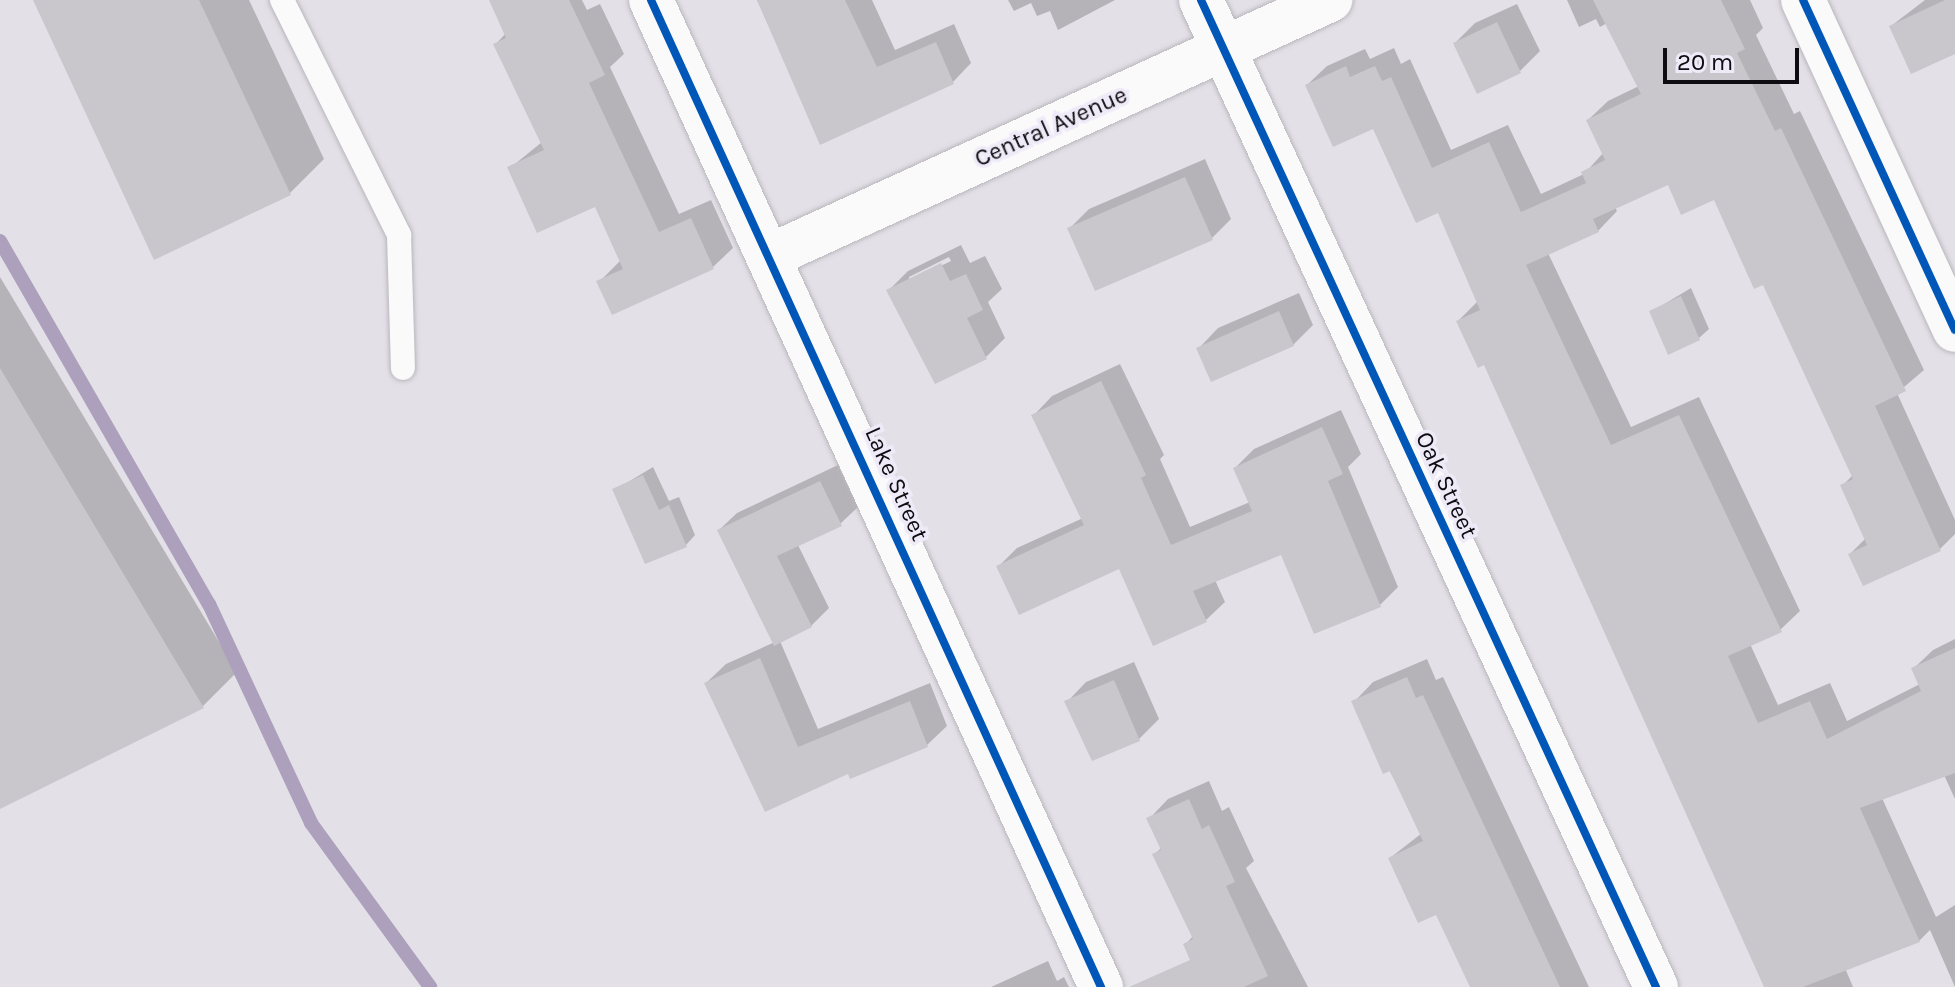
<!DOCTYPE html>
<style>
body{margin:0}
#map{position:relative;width:1955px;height:987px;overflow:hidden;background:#e3e0e7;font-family:Karla,sans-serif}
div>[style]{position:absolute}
.shadow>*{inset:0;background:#0003}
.stream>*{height:14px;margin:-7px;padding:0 7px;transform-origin:7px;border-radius:7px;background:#aca0bc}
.building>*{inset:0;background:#c9c6cc}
.roads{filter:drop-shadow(0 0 2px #b9b6bc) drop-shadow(0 0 2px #b9b6bc)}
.lane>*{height:24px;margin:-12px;padding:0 12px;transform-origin:12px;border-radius:12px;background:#fbfafb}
.street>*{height:44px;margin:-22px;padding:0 22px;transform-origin:22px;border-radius:22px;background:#fbfafb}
.cycleway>*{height:8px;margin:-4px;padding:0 4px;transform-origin:4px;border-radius:4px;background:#0057b8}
span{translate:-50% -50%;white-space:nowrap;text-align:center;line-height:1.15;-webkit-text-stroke:7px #efeaf8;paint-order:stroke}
.street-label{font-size:24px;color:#0e0c10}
.scale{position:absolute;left:1663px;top:48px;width:136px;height:36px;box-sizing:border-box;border:4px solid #0e0c10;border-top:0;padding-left:10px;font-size:24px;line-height:28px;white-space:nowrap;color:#0e0c10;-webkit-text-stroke:6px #efeaf8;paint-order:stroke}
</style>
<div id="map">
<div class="shadow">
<i style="clip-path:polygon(35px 0,249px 0,324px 159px,289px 194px)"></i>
<i style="clip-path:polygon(491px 0,582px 0,587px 10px,600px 4px,624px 54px,610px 67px,679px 214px,711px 200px,733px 248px,713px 267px,613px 312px,599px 282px,621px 260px,596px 204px,510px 168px,542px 142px,495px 45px,506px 33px)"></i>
<i style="clip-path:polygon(757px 0,872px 0,895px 50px,954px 24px,971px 63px,953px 82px,821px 142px)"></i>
<i style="clip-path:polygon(1008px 0,1115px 0,1058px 30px,1050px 11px,1037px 16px,1031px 3px,1014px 11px)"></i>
<i style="clip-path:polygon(1567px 0,1750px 0,1763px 28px,1756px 35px,1794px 114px,1800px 111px,1924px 370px,1897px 393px,1955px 520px,1955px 534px,1940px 549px,1850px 554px,1866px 538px,1843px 485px,1853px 475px,1764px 282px,1715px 197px,1669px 182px,1615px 207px,1617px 211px,1598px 231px,1548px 253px,1631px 427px,1699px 397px,1800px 611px,1780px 630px,1750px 644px,1778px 705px,1830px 683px,1847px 721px,1920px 684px,1913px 669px,1933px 650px,1955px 639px,1955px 799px,1944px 775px,1882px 798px,1936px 917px,1955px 905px,1955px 987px,1930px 930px,1919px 941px,1845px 968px,1853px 987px,1768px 987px,1485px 362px,1458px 321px,1477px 302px,1439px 210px,1374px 127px,1307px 85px,1327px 66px,1365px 49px,1370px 59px,1394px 48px,1401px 64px,1410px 59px,1451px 150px,1508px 125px,1541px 194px,1584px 174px,1604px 152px,1588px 120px,1608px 101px,1639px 86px,1607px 23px,1600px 27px,1596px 19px,1579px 27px)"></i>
<i style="clip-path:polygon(1925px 0,1955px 0,1955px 52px,1891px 26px)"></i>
<i style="clip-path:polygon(1517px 4px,1540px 51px,1520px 71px,1455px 43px,1475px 23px)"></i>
<i style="clip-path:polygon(1205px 159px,1231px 219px,1211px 239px,1070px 228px,1089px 209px)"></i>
<i style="clip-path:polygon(evenodd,961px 245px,970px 263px,985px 256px,1002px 289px,988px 302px,1005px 338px,986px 357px,888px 291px,908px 271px,961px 245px,949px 257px,951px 261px,909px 281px,909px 277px,949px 257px)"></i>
<i style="clip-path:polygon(0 277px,237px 672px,203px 706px,0 807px)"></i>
<i style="clip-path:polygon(1691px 288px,1709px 329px,1699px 338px,1651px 312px)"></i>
<i style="clip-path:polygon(1299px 293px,1313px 325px,1293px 345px,1199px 348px,1218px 328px)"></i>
<i style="clip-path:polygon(1120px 364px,1164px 455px,1160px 459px,1190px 527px,1250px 502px,1235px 468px,1254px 449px,1341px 410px,1361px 454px,1348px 467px,1398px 587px,1380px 605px,1282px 552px,1215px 580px,1225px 602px,1206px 620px,1120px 567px,999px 566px,1017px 548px,1083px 518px,1034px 415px,1052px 396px)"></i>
<i style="clip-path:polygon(838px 465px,858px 507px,840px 524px,798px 545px,829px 608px,811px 626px,780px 641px,818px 729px,930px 683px,947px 726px,927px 745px,849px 771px,766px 810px,706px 683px,726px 664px,775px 642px,719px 530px,737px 513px)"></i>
<i style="clip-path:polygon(653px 467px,669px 501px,679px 497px,695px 535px,686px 545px,615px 490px)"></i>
<i style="clip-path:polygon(1427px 659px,1436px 680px,1443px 677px,1589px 987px,1472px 987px,1437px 912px,1390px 858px,1422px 833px,1354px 702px,1373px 682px)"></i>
<i style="clip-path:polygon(1134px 662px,1159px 719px,1139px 739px,1093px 759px,1067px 702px,1086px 682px)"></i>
<i style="clip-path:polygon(1209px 781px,1222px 811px,1229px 807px,1254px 861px,1246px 868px,1308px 987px,1200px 987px,1185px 945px,1193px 936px,1155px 854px,1162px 847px,1149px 819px,1168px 799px)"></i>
<i style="clip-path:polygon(1048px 961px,1057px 981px,1064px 977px,1069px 987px,991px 987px)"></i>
</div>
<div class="stream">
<i style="left:0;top:241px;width:419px;rotate:60.1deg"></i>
<i style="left:209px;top:604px;width:242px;rotate:65deg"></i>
<i style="left:311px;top:823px;width:203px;rotate:54deg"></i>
</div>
<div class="building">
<i style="clip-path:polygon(33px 0,199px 0,291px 195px,154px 260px)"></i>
<i style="clip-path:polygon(489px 0,569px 0,605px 75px,589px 83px,659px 232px,691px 218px,714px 269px,612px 315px,596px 281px,623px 269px,595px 207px,537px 233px,507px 167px,544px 150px,493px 44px,506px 38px)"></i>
<i style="clip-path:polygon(757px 0,845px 0,877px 67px,936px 42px,954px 84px,820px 145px)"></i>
<i style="clip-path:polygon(1593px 0,1721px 0,1745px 49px,1737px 53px,1775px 131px,1781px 128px,1906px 391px,1875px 406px,1941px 551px,1863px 586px,1848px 554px,1867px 545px,1840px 485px,1853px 479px,1763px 285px,1754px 289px,1714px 200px,1681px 215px,1668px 185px,1593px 219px,1599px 232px,1526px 265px,1611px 445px,1679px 415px,1782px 632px,1728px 656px,1758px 723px,1810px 701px,1827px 739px,1921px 691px,1911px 668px,1955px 648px,1955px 773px,1860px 808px,1920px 942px,1803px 987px,1764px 987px,1484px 365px,1478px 368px,1456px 321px,1480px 310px,1438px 213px,1416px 223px,1373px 129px,1333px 147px,1305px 85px,1346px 66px,1350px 77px,1375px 66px,1382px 81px,1391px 77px,1432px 168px,1489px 142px,1521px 212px,1586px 183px,1581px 172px,1605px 160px,1586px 120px,1641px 94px)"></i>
<i style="clip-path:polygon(1945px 0,1955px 0,1955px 54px,1911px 74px,1889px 26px)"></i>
<i style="clip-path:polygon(1497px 22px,1521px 73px,1477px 94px,1453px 43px)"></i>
<i style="clip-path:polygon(1185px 177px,1213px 240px,1095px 291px,1067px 228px)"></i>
<i style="clip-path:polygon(941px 263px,950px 281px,966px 274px,983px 310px,967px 318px,987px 359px,935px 384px,886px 290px)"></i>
<i style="clip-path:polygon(1681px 296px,1700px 340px,1668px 355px,1649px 311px)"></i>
<i style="clip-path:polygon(1279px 311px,1294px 346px,1211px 382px,1196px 348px)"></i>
<i style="clip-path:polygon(0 368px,204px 708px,0 809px)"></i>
<i style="clip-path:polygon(1101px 381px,1146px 475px,1141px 478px,1171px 545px,1252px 511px,1233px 468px,1322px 427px,1343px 474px,1328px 481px,1381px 607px,1314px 634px,1281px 555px,1193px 591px,1207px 622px,1153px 646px,1119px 569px,1019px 615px,996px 566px,1084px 525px,1031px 415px)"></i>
<i style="clip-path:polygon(643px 475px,659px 510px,669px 505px,687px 547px,645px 564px,612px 489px)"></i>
<i style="clip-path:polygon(820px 481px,842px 526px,777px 556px,812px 627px,774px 646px,717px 530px)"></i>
<i style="clip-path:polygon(760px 658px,798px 747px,910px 701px,928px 747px,850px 779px,848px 774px,765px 812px,704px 683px)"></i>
<i style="clip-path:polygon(1407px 677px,1416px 698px,1423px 695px,1560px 987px,1470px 987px,1436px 915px,1418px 923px,1388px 858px,1423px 841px,1390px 771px,1383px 774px,1351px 701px)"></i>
<i style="clip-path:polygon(1114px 680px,1140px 741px,1092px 761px,1064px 701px)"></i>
<i style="clip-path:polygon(1189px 799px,1202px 829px,1209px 825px,1235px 882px,1226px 886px,1268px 976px,1244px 987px,1129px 987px,1190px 960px,1183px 944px,1193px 939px,1152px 854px,1161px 850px,1146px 818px)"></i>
</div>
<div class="roads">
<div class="lane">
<i style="left:282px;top:0;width:263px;rotate:63.5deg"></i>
<i style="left:399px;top:235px;width:133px;rotate:88.3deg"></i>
</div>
<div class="street">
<i style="left:651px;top:0;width:1085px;rotate:65.49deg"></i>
<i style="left:1201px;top:0;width:1087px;rotate:65.25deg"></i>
<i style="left:1803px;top:0;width:363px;rotate:65.3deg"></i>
<i style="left:772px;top:255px;width:614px;rotate:-24.56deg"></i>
</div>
</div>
<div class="cycleway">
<i style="left:651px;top:0;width:1085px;rotate:65.49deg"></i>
<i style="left:1201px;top:0;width:1087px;rotate:65.25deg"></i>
<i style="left:1803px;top:0;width:363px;rotate:65.3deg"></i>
</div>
<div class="street-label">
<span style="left:1051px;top:127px;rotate:-24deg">Central Avenue</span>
<span style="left:896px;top:484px;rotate:66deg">Lake Street</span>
<span style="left:1446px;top:485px;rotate:65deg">Oak Street</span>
</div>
<div class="scale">20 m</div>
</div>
